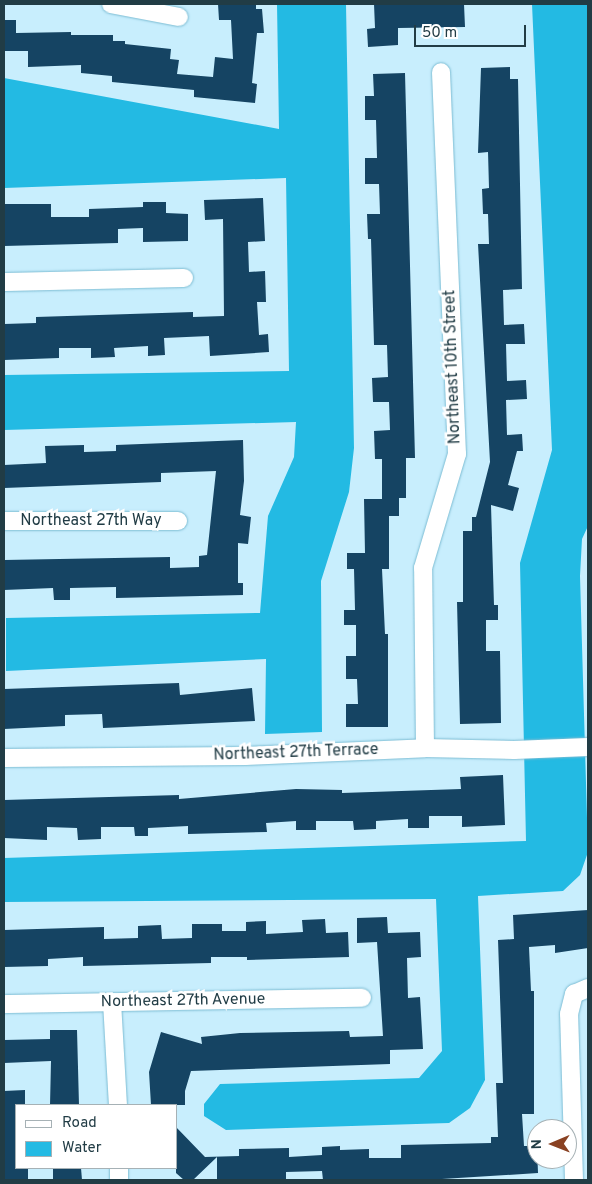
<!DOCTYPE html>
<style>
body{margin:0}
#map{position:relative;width:592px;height:1184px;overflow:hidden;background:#c8eefd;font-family:Overpass,sans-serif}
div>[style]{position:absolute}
.water>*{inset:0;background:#23bae3}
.building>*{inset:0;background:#154463}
.roads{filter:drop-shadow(0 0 1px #7cbcd3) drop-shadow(0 0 1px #7cbcd3)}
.minor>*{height:18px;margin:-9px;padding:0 9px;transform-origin:9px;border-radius:9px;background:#fff}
span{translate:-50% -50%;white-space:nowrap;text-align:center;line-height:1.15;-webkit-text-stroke:5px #fff;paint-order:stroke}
.street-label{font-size:16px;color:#213c45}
.frame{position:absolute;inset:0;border:5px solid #213c45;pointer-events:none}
.legend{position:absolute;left:15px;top:1104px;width:162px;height:65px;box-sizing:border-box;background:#fff;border:1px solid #a6b1b5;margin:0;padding:6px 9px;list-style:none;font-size:15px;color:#213c45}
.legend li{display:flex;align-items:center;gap:10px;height:25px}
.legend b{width:25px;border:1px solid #a6b1b5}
.north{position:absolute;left:527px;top:1119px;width:50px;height:50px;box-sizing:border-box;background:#fff;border:1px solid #a6b1b5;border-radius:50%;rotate:269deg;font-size:14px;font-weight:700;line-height:20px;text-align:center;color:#213c45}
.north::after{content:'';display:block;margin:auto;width:18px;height:22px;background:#894122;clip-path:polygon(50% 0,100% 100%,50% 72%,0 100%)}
.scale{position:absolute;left:414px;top:25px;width:112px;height:22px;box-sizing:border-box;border:2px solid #213c45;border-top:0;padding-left:6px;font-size:15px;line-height:18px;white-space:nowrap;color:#213c45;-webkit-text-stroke:4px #fff;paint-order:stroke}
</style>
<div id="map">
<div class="water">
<i style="clip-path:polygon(277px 4px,346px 4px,354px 448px,349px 492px,321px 581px,322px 732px,265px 734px,266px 659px,6px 671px,6px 618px,260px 613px,268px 516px,294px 457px,296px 422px,4px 430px,4px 375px,289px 371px,286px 178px,4px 188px,4px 78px,279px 129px)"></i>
<i style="clip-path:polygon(532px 4px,588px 4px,588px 526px,582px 539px,580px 576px,588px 852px,580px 875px,563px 891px,478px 896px,485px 1080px,470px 1108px,449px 1123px,226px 1130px,204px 1116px,204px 1104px,220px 1084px,419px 1078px,442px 1051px,436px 899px,4px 902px,4px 858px,526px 841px,520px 563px,552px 450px)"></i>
</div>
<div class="building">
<i style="clip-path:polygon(218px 4px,256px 4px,256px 9px,262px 9px,264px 33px,257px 33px,252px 83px,257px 84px,255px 103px,194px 97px,194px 90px,112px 82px,112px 76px,81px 73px,81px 65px,28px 67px,28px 51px,4px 51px,4px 20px,16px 20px,16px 33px,71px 32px,71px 35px,113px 35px,113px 41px,125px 41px,125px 44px,171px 49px,170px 59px,179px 60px,177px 74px,213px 77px,215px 57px,233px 59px,231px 20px,219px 20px)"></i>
<i style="clip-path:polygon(374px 4px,464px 4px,465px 27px,398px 28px,398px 45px,368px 47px,367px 29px,375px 28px)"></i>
<i style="clip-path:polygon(510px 67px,510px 79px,518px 79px,522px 289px,503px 290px,504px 325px,524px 324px,525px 344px,506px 344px,507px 381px,526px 380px,527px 399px,506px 400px,507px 435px,522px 434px,523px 451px,517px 451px,508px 485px,519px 488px,513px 511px,491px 505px,494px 605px,498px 605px,498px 620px,486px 620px,486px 651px,500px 651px,501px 723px,460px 724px,457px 602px,463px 602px,463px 531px,472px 531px,472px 517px,476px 517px,490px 462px,478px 244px,489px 244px,488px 214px,483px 214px,482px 189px,489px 188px,488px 152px,478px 153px,481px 68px)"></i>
<i style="clip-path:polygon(405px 73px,415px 458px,406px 458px,406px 498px,399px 498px,399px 516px,389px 516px,389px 569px,382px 569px,385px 634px,388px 634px,388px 727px,346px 727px,346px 704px,358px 704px,357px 679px,346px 679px,346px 656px,356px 656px,356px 625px,344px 625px,344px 610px,355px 610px,354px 569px,347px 569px,347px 553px,365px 553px,364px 499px,382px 499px,382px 459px,375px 459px,374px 431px,390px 430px,389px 402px,373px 402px,372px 378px,388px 377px,387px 345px,374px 345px,371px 239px,368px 239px,367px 214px,380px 214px,379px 184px,365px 184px,365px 158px,377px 158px,376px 120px,365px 120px,365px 96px,374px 96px,373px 74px)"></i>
<i style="clip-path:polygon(263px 198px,265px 241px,248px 242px,249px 272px,265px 271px,266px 302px,257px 302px,259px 335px,268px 334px,269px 352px,210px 356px,209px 336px,164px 338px,165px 355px,148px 356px,148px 346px,114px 348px,115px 357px,91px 358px,91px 348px,59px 348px,59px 358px,4px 360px,4px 324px,36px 323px,36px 317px,193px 312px,193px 317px,224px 316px,223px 219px,205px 220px,204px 200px)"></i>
<i style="clip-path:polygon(143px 202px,166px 202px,166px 213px,188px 214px,188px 241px,143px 242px,143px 228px,118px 229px,118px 243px,4px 246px,4px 204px,51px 204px,51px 217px,89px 217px,89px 209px,143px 207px)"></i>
<i style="clip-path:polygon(243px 440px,244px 481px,240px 515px,251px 517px,248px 544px,238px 543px,238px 583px,243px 583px,243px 595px,116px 598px,116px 587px,70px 588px,70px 600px,54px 600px,53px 588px,4px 590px,4px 560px,170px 557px,170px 568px,199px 567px,199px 556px,207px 555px,216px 471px,161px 473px,161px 482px,4px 488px,4px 465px,46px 463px,45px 446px,84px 445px,84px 452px,116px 451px,116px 445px)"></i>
<i style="clip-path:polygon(179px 683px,180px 695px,252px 688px,255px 721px,103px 728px,102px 714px,65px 715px,65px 726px,4px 729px,4px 689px)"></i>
<i style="clip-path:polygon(503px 775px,505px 825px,462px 827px,462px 816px,429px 816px,429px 828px,408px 828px,408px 819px,376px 821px,376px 829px,354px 830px,353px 821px,316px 821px,316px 830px,296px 830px,296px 821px,266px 823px,267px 832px,188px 834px,188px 826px,148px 828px,148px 836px,135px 836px,134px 827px,101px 827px,101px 839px,78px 840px,77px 828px,47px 827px,47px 840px,4px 838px,4px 800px,179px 795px,179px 799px,296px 789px,342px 790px,342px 793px,461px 789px,460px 777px)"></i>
<i style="clip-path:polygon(588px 910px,588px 948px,555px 953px,555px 945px,529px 947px,531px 991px,534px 991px,534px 1114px,522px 1114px,524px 1146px,537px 1146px,538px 1173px,426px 1180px,323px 1180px,322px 1171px,286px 1172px,286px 1180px,217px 1180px,217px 1157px,193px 1180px,184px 1180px,176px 1173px,176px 1127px,205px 1157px,239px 1156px,239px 1149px,289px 1148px,289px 1157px,322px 1155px,322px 1147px,340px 1146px,340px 1150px,369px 1149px,369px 1158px,401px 1158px,401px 1145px,491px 1143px,491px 1137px,498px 1137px,496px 1083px,503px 1083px,498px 940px,514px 939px,513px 915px)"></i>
<i style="clip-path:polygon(387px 917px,388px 933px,420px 932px,421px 957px,407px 958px,408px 998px,420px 997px,423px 1049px,390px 1050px,390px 1064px,191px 1071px,185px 1091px,185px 1105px,151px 1105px,149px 1072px,161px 1032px,202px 1044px,201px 1037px,240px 1033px,349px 1031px,350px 1037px,383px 1036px,377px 942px,357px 943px,357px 918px)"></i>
<i style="clip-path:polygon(325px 919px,326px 933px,348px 932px,349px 957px,247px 960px,247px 957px,211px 957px,211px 963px,83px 966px,83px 957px,48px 959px,48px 966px,4px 967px,4px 930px,104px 927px,104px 939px,138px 938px,138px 926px,161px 925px,162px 939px,192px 938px,192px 924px,222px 924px,222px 931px,246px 931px,246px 922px,266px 921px,266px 934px,303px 932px,302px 920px)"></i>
<i style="clip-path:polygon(50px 1030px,77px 1030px,79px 1105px,50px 1105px,51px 1061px,4px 1063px,4px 1040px,50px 1039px)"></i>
<i style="clip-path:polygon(25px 1090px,25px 1105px,16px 1105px,16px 1168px,28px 1168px,28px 1180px,4px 1180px,4px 1091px)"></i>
<i style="clip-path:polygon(53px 1168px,81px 1168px,82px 1180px,53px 1180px)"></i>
</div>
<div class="roads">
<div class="minor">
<i style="left:111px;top:4px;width:69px;rotate:10.8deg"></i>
<i style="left:4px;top:282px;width:180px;rotate:-1.3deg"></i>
<i style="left:4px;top:521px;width:174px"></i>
<i style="left:425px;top:748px;width:180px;rotate:-90.6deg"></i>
<i style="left:423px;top:568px;width:119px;rotate:-73.4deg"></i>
<i style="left:457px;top:454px;width:382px;rotate:-92.4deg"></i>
<i style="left:4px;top:758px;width:241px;rotate:-0.5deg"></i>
<i style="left:245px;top:756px;width:180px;rotate:-2.5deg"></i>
<i style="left:425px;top:748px;width:89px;rotate:1.3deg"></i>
<i style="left:514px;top:750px;width:74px;rotate:-2.3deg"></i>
<i style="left:112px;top:1002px;width:103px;rotate:86.7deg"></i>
<i style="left:4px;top:1004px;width:358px;rotate:-1deg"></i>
<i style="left:119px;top:1180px;width:12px;rotate:-90deg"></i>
<i style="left:574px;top:1180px;width:166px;rotate:-91.7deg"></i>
<i style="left:569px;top:1014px;width:21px;rotate:-76deg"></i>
<i style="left:574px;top:994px;width:15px;rotate:-23deg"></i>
</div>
</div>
<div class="street-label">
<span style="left:453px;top:367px;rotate:-92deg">Northeast 10th Street</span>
<span style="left:91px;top:521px">Northeast 27th Way</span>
<span style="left:296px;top:753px;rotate:-2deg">Northeast 27th Terrace</span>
<span style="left:183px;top:1001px;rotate:-1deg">Northeast 27th Avenue</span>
</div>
<div class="frame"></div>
<ul class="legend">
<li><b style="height:6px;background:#fff"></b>Road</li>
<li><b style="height:14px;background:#23bae3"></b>Water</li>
</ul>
<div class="north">N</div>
<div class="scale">50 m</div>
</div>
